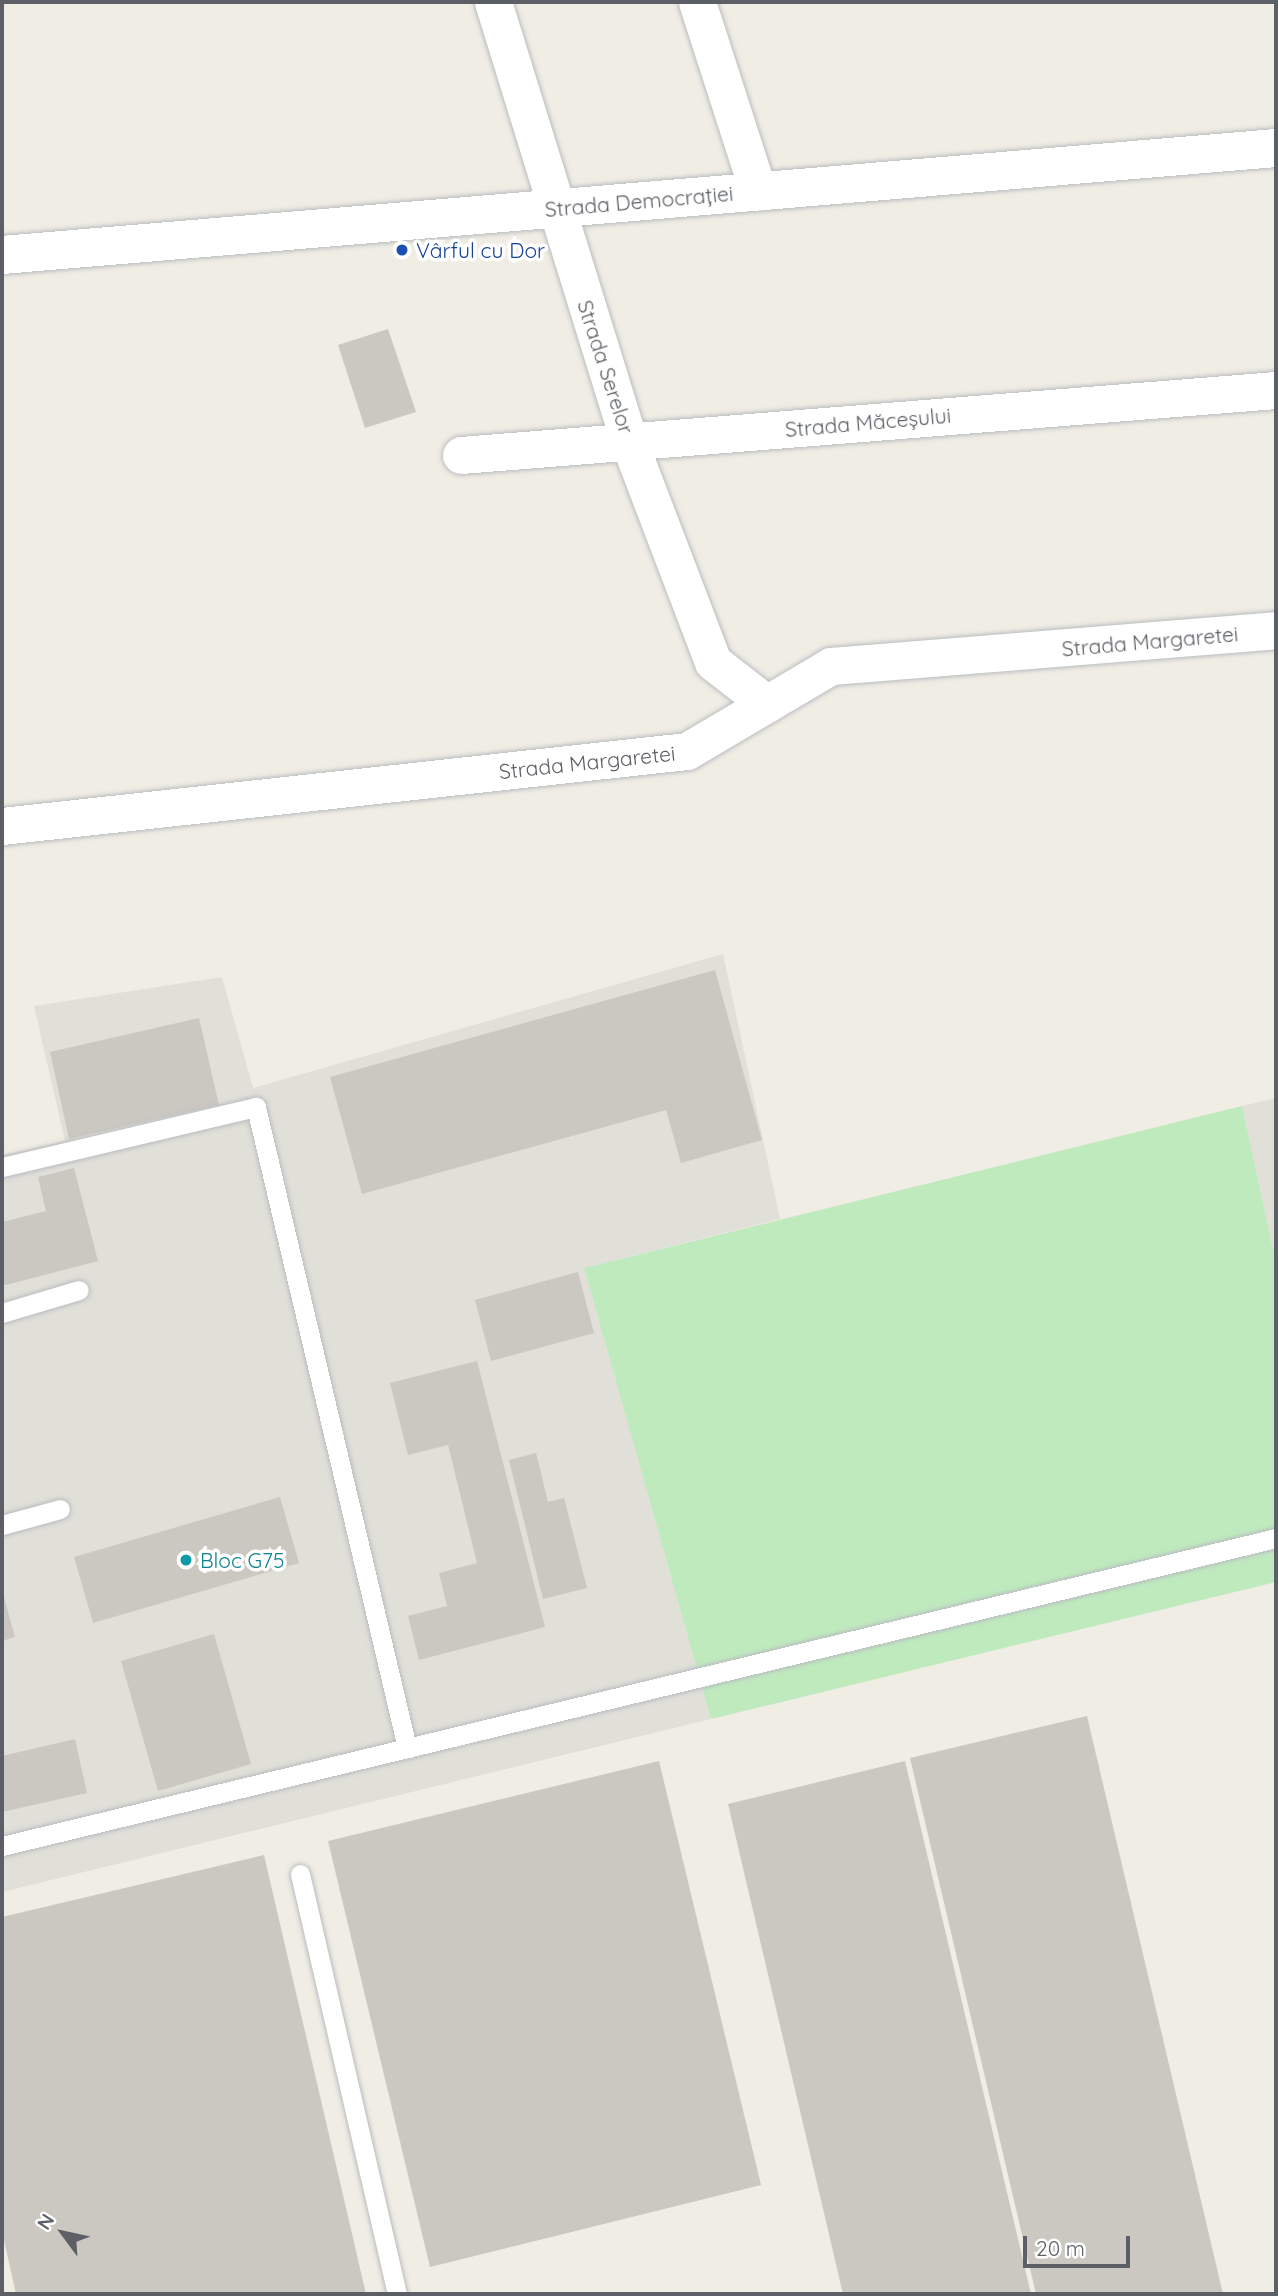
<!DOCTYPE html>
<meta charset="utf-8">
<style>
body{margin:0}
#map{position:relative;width:1278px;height:2296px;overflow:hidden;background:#f0ede4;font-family:Quicksand,sans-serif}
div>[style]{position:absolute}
.industrial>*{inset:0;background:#e0dfd8}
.green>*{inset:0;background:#bfeabe}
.building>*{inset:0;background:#cbc8c1}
.roads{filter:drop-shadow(0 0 2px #b9bcc1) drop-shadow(0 0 2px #b9bcc1)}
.lane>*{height:19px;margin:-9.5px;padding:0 9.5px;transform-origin:9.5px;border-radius:9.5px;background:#fff}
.street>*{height:37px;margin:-18.5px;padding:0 18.5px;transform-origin:18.5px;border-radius:18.5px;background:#fff}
.secondary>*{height:38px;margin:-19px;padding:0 19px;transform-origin:19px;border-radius:19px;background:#fff}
.dots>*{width:19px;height:19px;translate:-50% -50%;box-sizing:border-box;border:4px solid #fff;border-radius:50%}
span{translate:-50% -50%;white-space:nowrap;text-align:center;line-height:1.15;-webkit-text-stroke:7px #fff;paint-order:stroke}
.street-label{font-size:21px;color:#5c6066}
.transit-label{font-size:21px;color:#164399}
.left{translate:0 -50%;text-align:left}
.culture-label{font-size:21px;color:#0d838f}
.frame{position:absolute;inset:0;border:4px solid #5c6066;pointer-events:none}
.north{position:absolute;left:28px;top:2198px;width:70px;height:70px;-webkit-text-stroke:5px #fff;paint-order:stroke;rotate:303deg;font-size:19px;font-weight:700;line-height:28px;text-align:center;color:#5c6066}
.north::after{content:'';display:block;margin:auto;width:24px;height:32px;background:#5c6066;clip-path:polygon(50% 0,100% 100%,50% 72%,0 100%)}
.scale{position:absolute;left:1023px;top:2236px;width:107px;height:32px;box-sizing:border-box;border:4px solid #5c6066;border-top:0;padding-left:9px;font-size:21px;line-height:24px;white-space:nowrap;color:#5c6066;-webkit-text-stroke:5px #fff;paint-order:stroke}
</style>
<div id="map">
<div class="industrial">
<i style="clip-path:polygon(723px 954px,780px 1219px,584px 1268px,711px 1719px,2px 1892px,2px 1155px,65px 1141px,34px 1006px,222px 977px,253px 1088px)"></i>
<i style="clip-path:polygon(1276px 1098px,1276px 1263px,1242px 1106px)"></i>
</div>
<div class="green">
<i style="clip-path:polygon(1242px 1106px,1276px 1263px,1276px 1582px,711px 1719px,584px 1268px)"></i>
</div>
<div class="building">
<i style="clip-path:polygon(388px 329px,416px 412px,365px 428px,338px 345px)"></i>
<i style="clip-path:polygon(715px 970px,762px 1140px,681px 1163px,666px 1110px,362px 1194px,330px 1077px)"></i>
<i style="clip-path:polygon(199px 1018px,219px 1105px,69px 1139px,50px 1052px)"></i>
<i style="clip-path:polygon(74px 1168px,98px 1261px,2px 1286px,2px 1222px,46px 1211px,38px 1177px)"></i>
<i style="clip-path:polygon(578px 1272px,594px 1333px,491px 1361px,475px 1300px)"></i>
<i style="clip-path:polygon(477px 1361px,545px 1627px,419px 1660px,408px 1616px,447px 1606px,439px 1573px,477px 1563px,448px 1445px,408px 1455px,390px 1383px)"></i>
<i style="clip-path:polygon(536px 1453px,548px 1502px,564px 1498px,587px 1588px,543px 1599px,509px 1460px)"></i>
<i style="clip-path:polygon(280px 1497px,299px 1563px,93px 1623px,74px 1557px)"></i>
<i style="clip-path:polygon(2px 1590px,15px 1637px,2px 1641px)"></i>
<i style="clip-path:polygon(214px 1634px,251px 1764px,158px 1791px,121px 1661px)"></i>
<i style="clip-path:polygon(1087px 1716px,1223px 2294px,1036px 2294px,910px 1758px)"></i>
<i style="clip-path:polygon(75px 1739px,87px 1793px,2px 1812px,2px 1756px)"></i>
<i style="clip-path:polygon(659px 1761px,761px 2185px,430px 2267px,328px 1841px)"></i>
<i style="clip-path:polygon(905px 1761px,1031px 2294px,843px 2294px,728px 1804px)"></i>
<i style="clip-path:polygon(264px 1855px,366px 2294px,16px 2294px,2px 2231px,2px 1917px)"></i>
</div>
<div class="roads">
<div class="lane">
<i style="left:2px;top:1167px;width:261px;rotate:-13.3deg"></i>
<i style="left:256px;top:1107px;width:659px;rotate:76.74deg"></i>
<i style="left:2px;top:1313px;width:80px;rotate:-16.6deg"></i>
<i style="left:2px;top:1525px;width:60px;rotate:-15.4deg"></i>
<i style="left:2px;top:1846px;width:1311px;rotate:-13.59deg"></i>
<i style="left:300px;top:1874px;width:431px;rotate:77deg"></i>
</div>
<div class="street">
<i style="left:493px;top:2px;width:461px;rotate:72.8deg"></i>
<i style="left:629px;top:442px;width:235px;rotate:69.1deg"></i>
<i style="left:713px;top:662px;width:68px;rotate:37.9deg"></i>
<i style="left:697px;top:2px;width:199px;rotate:72.1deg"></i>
<i style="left:461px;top:455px;width:818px;rotate:-4.56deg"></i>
<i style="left:2px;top:826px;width:689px;rotate:-6.25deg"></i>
<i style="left:687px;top:751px;width:167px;rotate:-30.6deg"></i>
<i style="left:831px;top:666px;width:446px;rotate:-4.6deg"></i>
</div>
<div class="secondary">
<i style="left:2px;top:255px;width:1278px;rotate:-4.8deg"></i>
</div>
</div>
<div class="dots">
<i style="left:402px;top:250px;background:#1a4fb4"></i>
<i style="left:186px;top:1560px;background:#0f9aa8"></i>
</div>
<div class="street-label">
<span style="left:639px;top:201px;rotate:-5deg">Strada Democrației</span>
<span style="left:606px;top:367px;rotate:72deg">Strada Serelor</span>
<span style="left:868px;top:422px;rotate:-5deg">Strada Măceșului</span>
<span style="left:1150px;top:641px;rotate:-5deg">Strada Margaretei</span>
<span style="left:587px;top:762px;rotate:-6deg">Strada Margaretei</span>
</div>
<div class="transit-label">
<span class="left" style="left:416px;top:250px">Vârful cu Dor</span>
</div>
<div class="culture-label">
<span class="left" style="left:200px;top:1560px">Bloc G75</span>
</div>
<div class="frame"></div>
<div class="north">N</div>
<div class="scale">20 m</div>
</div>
